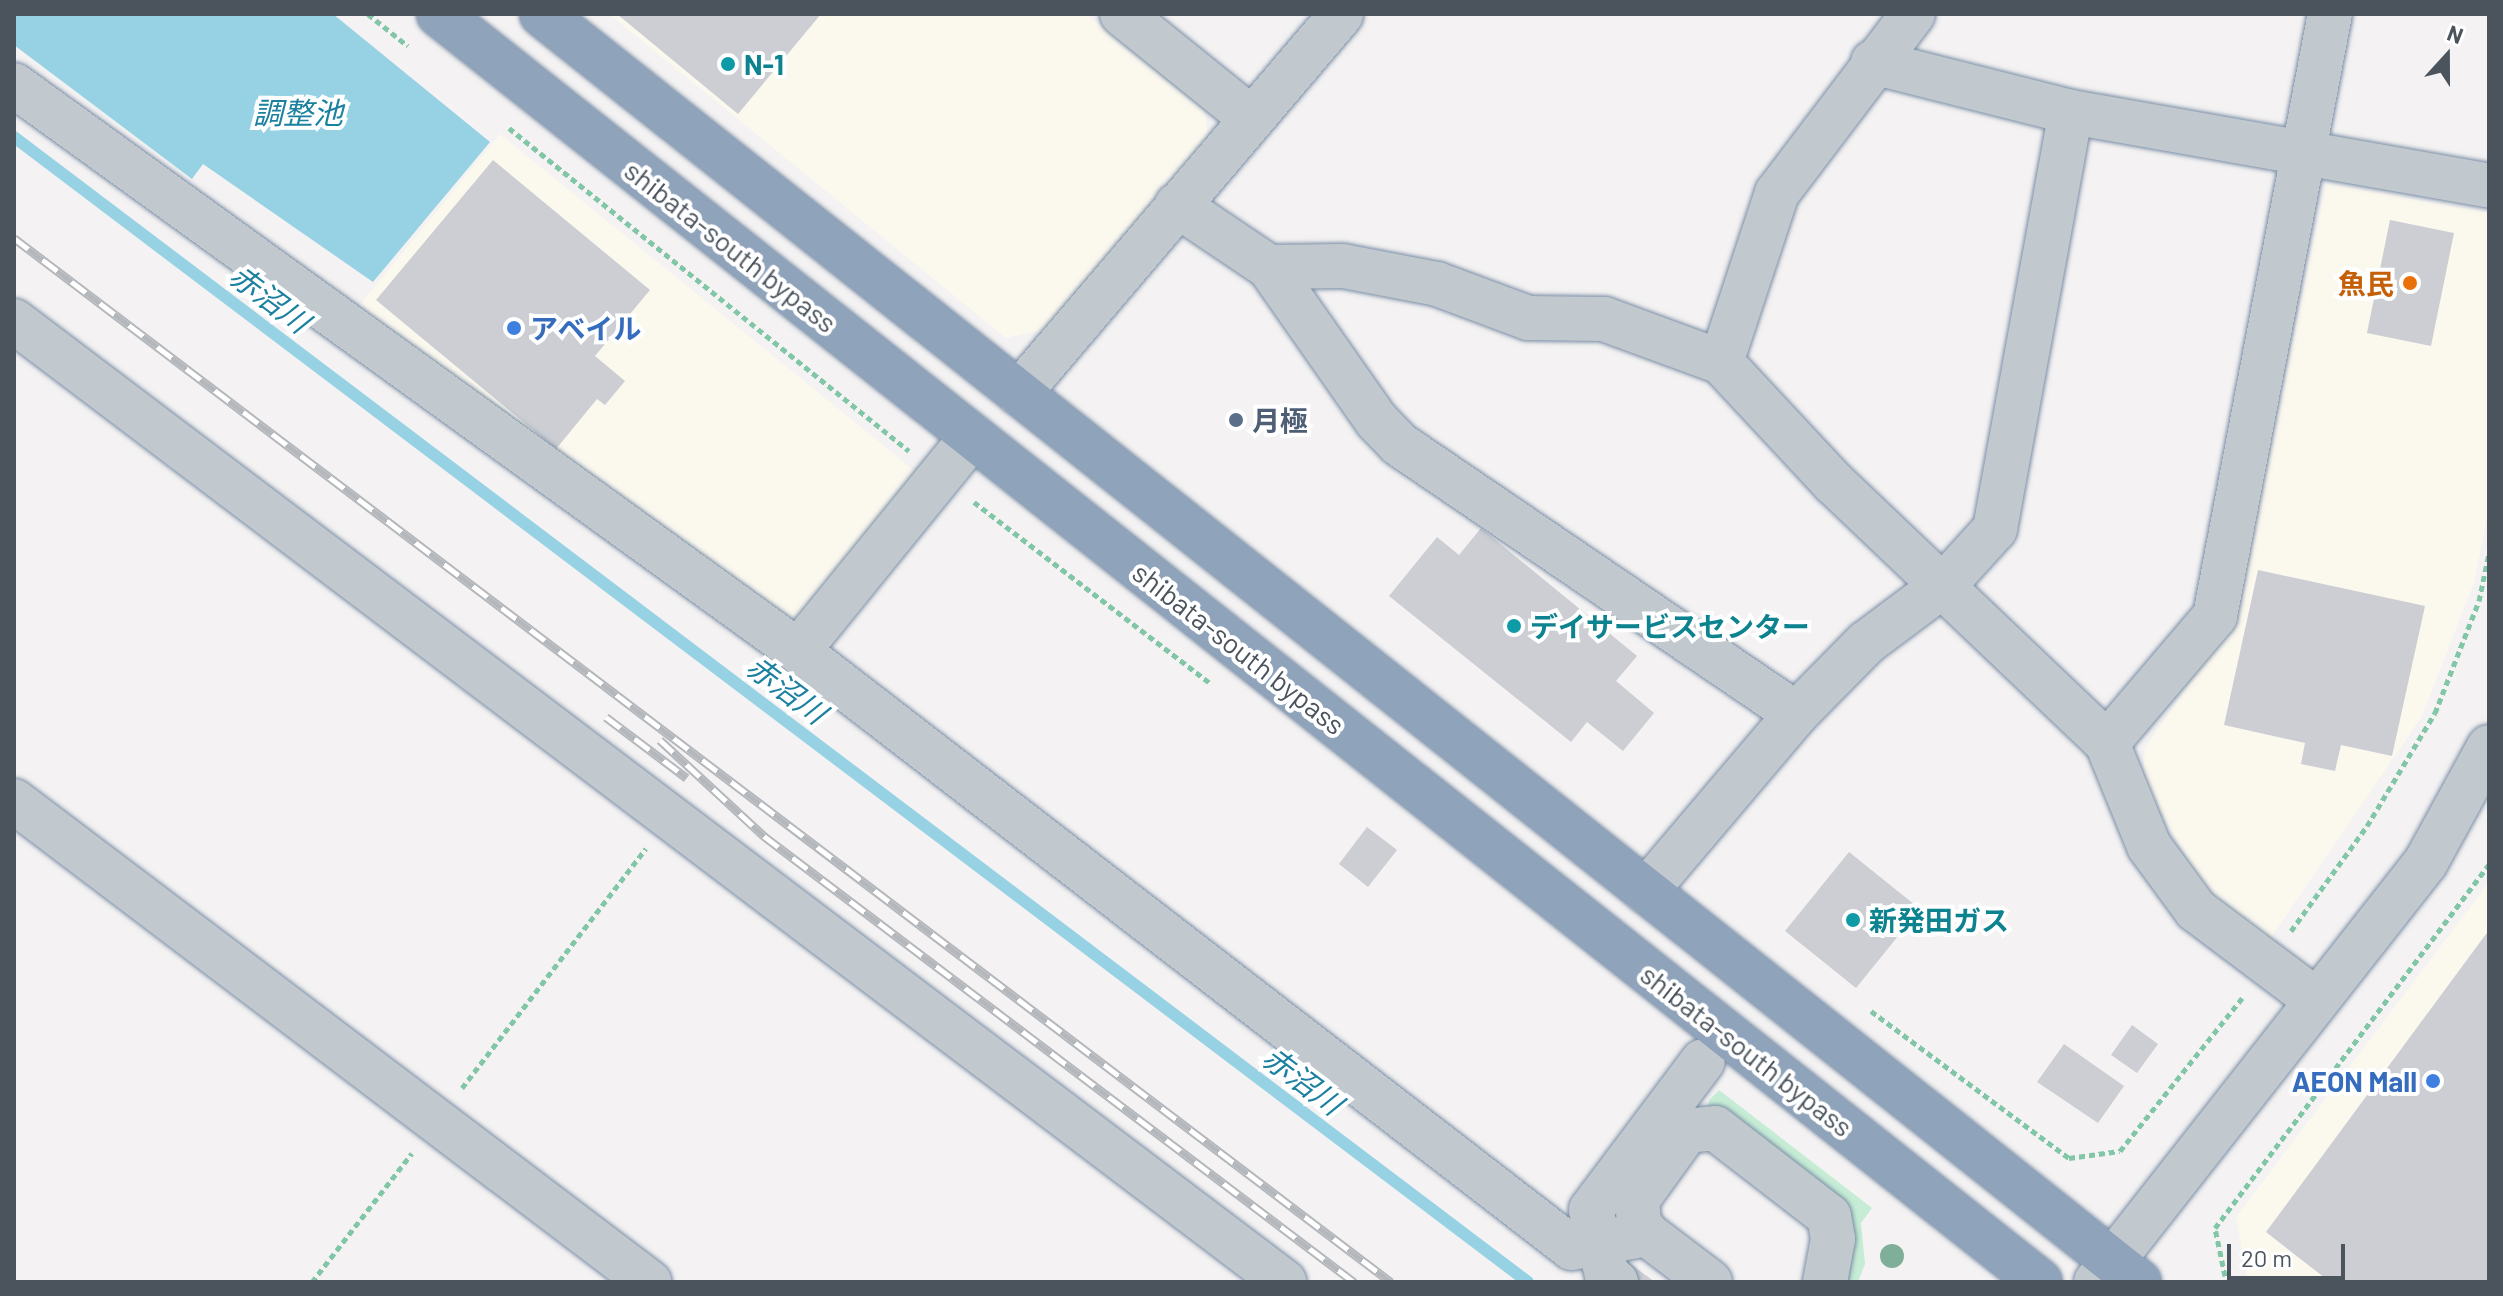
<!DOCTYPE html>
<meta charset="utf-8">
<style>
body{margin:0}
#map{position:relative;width:2503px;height:1296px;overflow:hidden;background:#f4f2f2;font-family:Barlow,"Noto Sans JP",sans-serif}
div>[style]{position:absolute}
.commercial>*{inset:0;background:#fbf8ee}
.green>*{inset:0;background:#c6ecd5}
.water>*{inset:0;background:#97d2e4}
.stream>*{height:12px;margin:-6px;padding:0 6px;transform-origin:6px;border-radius:6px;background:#97d2e4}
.building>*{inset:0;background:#ccced3}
.path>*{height:5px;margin-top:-2.5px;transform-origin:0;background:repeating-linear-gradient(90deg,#81c6a6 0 6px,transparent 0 10px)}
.roads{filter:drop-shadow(0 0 2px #7a8ea6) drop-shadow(0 0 2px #7a8ea6)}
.minor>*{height:44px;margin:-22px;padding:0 22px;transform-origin:22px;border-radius:22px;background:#c1c8ce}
.highway>*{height:44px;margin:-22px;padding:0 22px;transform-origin:22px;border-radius:22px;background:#8fa3bb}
.rail>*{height:9px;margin-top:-4.5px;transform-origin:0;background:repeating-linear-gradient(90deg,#fff 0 18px,#b4b7bb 0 36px);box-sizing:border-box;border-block:2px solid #b4b7bb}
.trees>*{width:24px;height:24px;margin:-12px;border-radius:50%;background:#80af99}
.dots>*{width:22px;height:22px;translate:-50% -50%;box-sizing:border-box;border:4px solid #fff;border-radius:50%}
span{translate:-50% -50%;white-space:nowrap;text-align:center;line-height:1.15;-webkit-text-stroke:8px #fff;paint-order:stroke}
.culture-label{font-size:28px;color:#0d838f;font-weight:700}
.left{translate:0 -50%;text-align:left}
.street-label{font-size:28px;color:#4b545d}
.food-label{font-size:28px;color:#c56008;font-weight:700}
.right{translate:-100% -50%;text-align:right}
.shop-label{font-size:28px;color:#366cbe;font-weight:700}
.service-label{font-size:28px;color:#4e5e75;font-weight:700}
.water-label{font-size:30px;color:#1c80a0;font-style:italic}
.frame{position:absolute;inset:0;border:16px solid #4b545d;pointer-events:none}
.north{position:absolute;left:2407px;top:16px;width:80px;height:80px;-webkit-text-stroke:6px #fff;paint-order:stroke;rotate:21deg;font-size:22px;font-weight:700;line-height:32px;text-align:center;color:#4b545d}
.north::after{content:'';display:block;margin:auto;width:28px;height:36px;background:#4b545d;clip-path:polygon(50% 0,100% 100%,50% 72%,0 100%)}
.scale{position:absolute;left:2227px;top:1244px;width:118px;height:36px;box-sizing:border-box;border:4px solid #4b545d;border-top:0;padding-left:10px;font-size:24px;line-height:28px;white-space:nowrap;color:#4b545d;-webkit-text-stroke:6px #fff;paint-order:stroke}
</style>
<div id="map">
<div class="commercial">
<i style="clip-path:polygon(609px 14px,1086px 14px,1204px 111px,1209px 140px,1045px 329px,1006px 338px)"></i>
<i style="clip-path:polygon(500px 134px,921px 476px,792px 636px,354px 312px)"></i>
<i style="clip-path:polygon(2326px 184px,2489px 213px,2489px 507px,2474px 583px,2422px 716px,2270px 939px,2204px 889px,2143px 779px,2145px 748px,2232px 622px)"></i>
<i style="clip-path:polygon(2489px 882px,2489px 1282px,2248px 1282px,2236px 1217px)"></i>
</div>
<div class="green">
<i style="clip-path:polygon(1719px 1090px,1872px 1208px,1861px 1223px,1865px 1264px,1858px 1282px,1842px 1282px,1851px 1261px,1708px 1110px,1709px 1100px)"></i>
</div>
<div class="water">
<i style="clip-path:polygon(14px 14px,333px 14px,490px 142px,373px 282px,203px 164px,192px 179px,14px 45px)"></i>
</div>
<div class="stream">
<i style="left:14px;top:137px;width:1898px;rotate:37.1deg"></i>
</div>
<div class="building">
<i style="clip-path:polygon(617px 14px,821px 14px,738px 114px)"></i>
<i style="clip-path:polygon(493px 160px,650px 290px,595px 356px,625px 381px,605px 405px,597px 399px,556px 449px,376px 300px)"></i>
<i style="clip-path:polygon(2390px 220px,2454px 233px,2431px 346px,2367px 333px)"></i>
<i style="clip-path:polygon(1481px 528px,1637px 656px,1616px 681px,1654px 713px,1623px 751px,1587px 722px,1571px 742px,1389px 596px,1437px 537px,1459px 555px)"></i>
<i style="clip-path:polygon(2258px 570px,2425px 606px,2392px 756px,2341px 745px,2335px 771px,2301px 764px,2305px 743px,2224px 725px)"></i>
<i style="clip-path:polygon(1367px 827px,1397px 850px,1368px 887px,1339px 864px)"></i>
<i style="clip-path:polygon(1849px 852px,1920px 909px,1856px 988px,1785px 931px)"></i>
<i style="clip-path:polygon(2489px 930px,2489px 1282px,2330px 1282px,2266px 1232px)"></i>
<i style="clip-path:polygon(2132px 1025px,2158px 1044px,2137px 1073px,2111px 1055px)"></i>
<i style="clip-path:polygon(2064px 1044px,2124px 1086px,2098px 1123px,2037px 1082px)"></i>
<i style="clip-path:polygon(1625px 1260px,1655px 1282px,1628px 1282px)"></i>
</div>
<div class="path">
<i style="left:368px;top:14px;width:51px;rotate:38.7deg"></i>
<i style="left:509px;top:128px;width:514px;rotate:38.92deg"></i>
<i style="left:974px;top:502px;width:297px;rotate:37.5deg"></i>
<i style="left:2291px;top:931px;width:130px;rotate:-54.1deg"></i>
<i style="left:2367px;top:826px;width:132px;rotate:-59deg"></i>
<i style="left:2435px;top:713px;width:120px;rotate:-68.6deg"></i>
<i style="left:2479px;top:601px;width:49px;rotate:-78.2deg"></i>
<i style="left:1871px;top:1011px;width:247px;rotate:36.6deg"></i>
<i style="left:2069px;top:1158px;width:51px;rotate:-7.8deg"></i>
<i style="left:2120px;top:1151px;width:196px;rotate:-51.4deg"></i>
<i style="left:462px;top:1088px;width:302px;rotate:-52.5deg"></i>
<i style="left:312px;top:1282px;width:163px;rotate:-52.2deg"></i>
<i style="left:2232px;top:1282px;width:9px;rotate:-139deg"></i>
<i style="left:2225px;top:1276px;width:49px;rotate:-101.8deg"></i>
<i style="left:2215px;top:1228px;width:455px;rotate:-53deg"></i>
</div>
<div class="roads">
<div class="minor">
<i style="left:1122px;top:14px;width:166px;rotate:38.9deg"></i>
<i style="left:1913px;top:14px;width:225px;rotate:127.2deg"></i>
<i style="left:1777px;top:193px;width:178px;rotate:108.3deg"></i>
<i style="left:1721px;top:362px;width:166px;rotate:47deg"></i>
<i style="left:1834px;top:483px;width:377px;rotate:43.6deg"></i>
<i style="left:2107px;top:743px;width:111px;rotate:67.8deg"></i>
<i style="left:2149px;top:846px;width:79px;rotate:53.7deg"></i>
<i style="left:2196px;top:910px;width:151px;rotate:36.9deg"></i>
<i style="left:1873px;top:62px;width:204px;rotate:14.2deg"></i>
<i style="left:2071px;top:112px;width:424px;rotate:10deg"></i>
<i style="left:14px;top:85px;width:967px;rotate:35.83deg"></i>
<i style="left:798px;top:651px;width:977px;rotate:37.64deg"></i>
<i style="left:1572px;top:1248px;width:76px;rotate:-10.6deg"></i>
<i style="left:1177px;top:205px;width:111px;rotate:34deg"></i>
<i style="left:1269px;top:267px;width:188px;rotate:55deg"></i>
<i style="left:1377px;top:421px;width:32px;rotate:46deg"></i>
<i style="left:1399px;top:444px;width:480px;rotate:34.2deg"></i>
<i style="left:1269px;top:267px;width:74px;rotate:-0.8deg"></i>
<i style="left:1343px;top:266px;width:96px;rotate:10.8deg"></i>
<i style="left:1437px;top:284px;width:97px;rotate:20.5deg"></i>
<i style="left:1528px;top:318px;width:76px;rotate:0.8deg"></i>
<i style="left:1604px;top:319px;width:125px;rotate:20.2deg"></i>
<i style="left:14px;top:321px;width:1593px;rotate:37.11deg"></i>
<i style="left:1019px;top:393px;width:497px;rotate:-49.6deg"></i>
<i style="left:798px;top:651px;width:276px;rotate:-50.9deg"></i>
<i style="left:2107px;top:743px;width:167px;rotate:-49.6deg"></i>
<i style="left:2215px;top:616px;width:613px;rotate:-79.19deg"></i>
<i style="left:14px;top:801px;width:797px;rotate:37.14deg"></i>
<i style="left:1646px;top:891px;width:232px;rotate:-49.7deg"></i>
<i style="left:1796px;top:714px;width:100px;rotate:-45.4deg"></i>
<i style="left:1866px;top:643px;width:99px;rotate:-36.8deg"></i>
<i style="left:1945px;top:584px;width:74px;rotate:-47.7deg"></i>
<i style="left:1995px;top:529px;width:424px;rotate:-79.7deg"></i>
<i style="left:1616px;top:1282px;width:11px;rotate:-142deg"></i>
<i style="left:1607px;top:1275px;width:67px;rotate:-103.8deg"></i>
<i style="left:1591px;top:1210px;width:186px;rotate:-53.1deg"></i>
<i style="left:1710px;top:1282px;width:79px;rotate:-142.7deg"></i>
<i style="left:1647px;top:1234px;width:14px;rotate:-126deg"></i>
<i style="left:1639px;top:1223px;width:23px;rotate:-95deg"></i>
<i style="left:1637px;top:1200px;width:85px;rotate:-54.1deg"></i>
<i style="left:1687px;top:1131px;width:28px;rotate:-6deg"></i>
<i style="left:1715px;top:1128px;width:144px;rotate:37.7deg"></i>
<i style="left:1829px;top:1216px;width:23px;rotate:80deg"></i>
<i style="left:1833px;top:1239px;width:44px;rotate:100.5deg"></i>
<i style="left:2096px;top:1282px;width:534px;rotate:-51.84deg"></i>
<i style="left:2426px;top:862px;width:131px;rotate:-61.3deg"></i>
</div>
<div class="highway">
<i style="left:439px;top:14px;width:2042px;rotate:38.38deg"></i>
<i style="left:542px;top:14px;width:2039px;rotate:38.45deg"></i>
</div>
</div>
<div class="rail">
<i style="left:14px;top:238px;width:1728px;rotate:37.17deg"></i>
<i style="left:606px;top:717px;width:101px;rotate:37deg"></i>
<i style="left:660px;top:740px;width:142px;rotate:42.7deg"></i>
<i style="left:764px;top:836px;width:740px;rotate:37.09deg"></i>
</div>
<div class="trees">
<i style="left:1892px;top:1256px"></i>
</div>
<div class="dots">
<i style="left:728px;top:64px;background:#0f9aa8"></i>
<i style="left:2410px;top:283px;background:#e8710a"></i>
<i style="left:514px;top:328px;background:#3f7fe0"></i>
<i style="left:1236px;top:420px;background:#5c6f8a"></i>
<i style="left:1514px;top:626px;background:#0f9aa8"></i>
<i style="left:1853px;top:920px;background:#0f9aa8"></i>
<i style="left:2433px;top:1081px;background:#3f7fe0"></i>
</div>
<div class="culture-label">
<span class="left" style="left:744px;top:64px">N-1</span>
<span class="left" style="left:1530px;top:626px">デイサービスセンター</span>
<span class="left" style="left:1869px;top:920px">新発田ガス</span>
</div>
<div class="street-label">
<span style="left:731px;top:246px;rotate:38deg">shibata-south bypass</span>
<span style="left:1239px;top:648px;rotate:38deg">shibata-south bypass</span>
<span style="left:1747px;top:1050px;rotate:38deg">shibata-south bypass</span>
</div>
<div class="food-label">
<span class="right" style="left:2394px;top:283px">魚民</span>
</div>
<div class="shop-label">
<span class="left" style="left:530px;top:328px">アベイル</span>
<span class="right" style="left:2417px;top:1081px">AEON Mall</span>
</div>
<div class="service-label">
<span class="left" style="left:1252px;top:420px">月極</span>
</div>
<div class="water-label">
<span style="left:298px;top:112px">調整池</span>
<span style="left:270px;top:298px;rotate:37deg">赤沼川</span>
<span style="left:787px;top:689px;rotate:37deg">赤沼川</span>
<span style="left:1303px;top:1080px;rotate:37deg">赤沼川</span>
</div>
<div class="frame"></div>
<div class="north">N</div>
<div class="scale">20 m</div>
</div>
